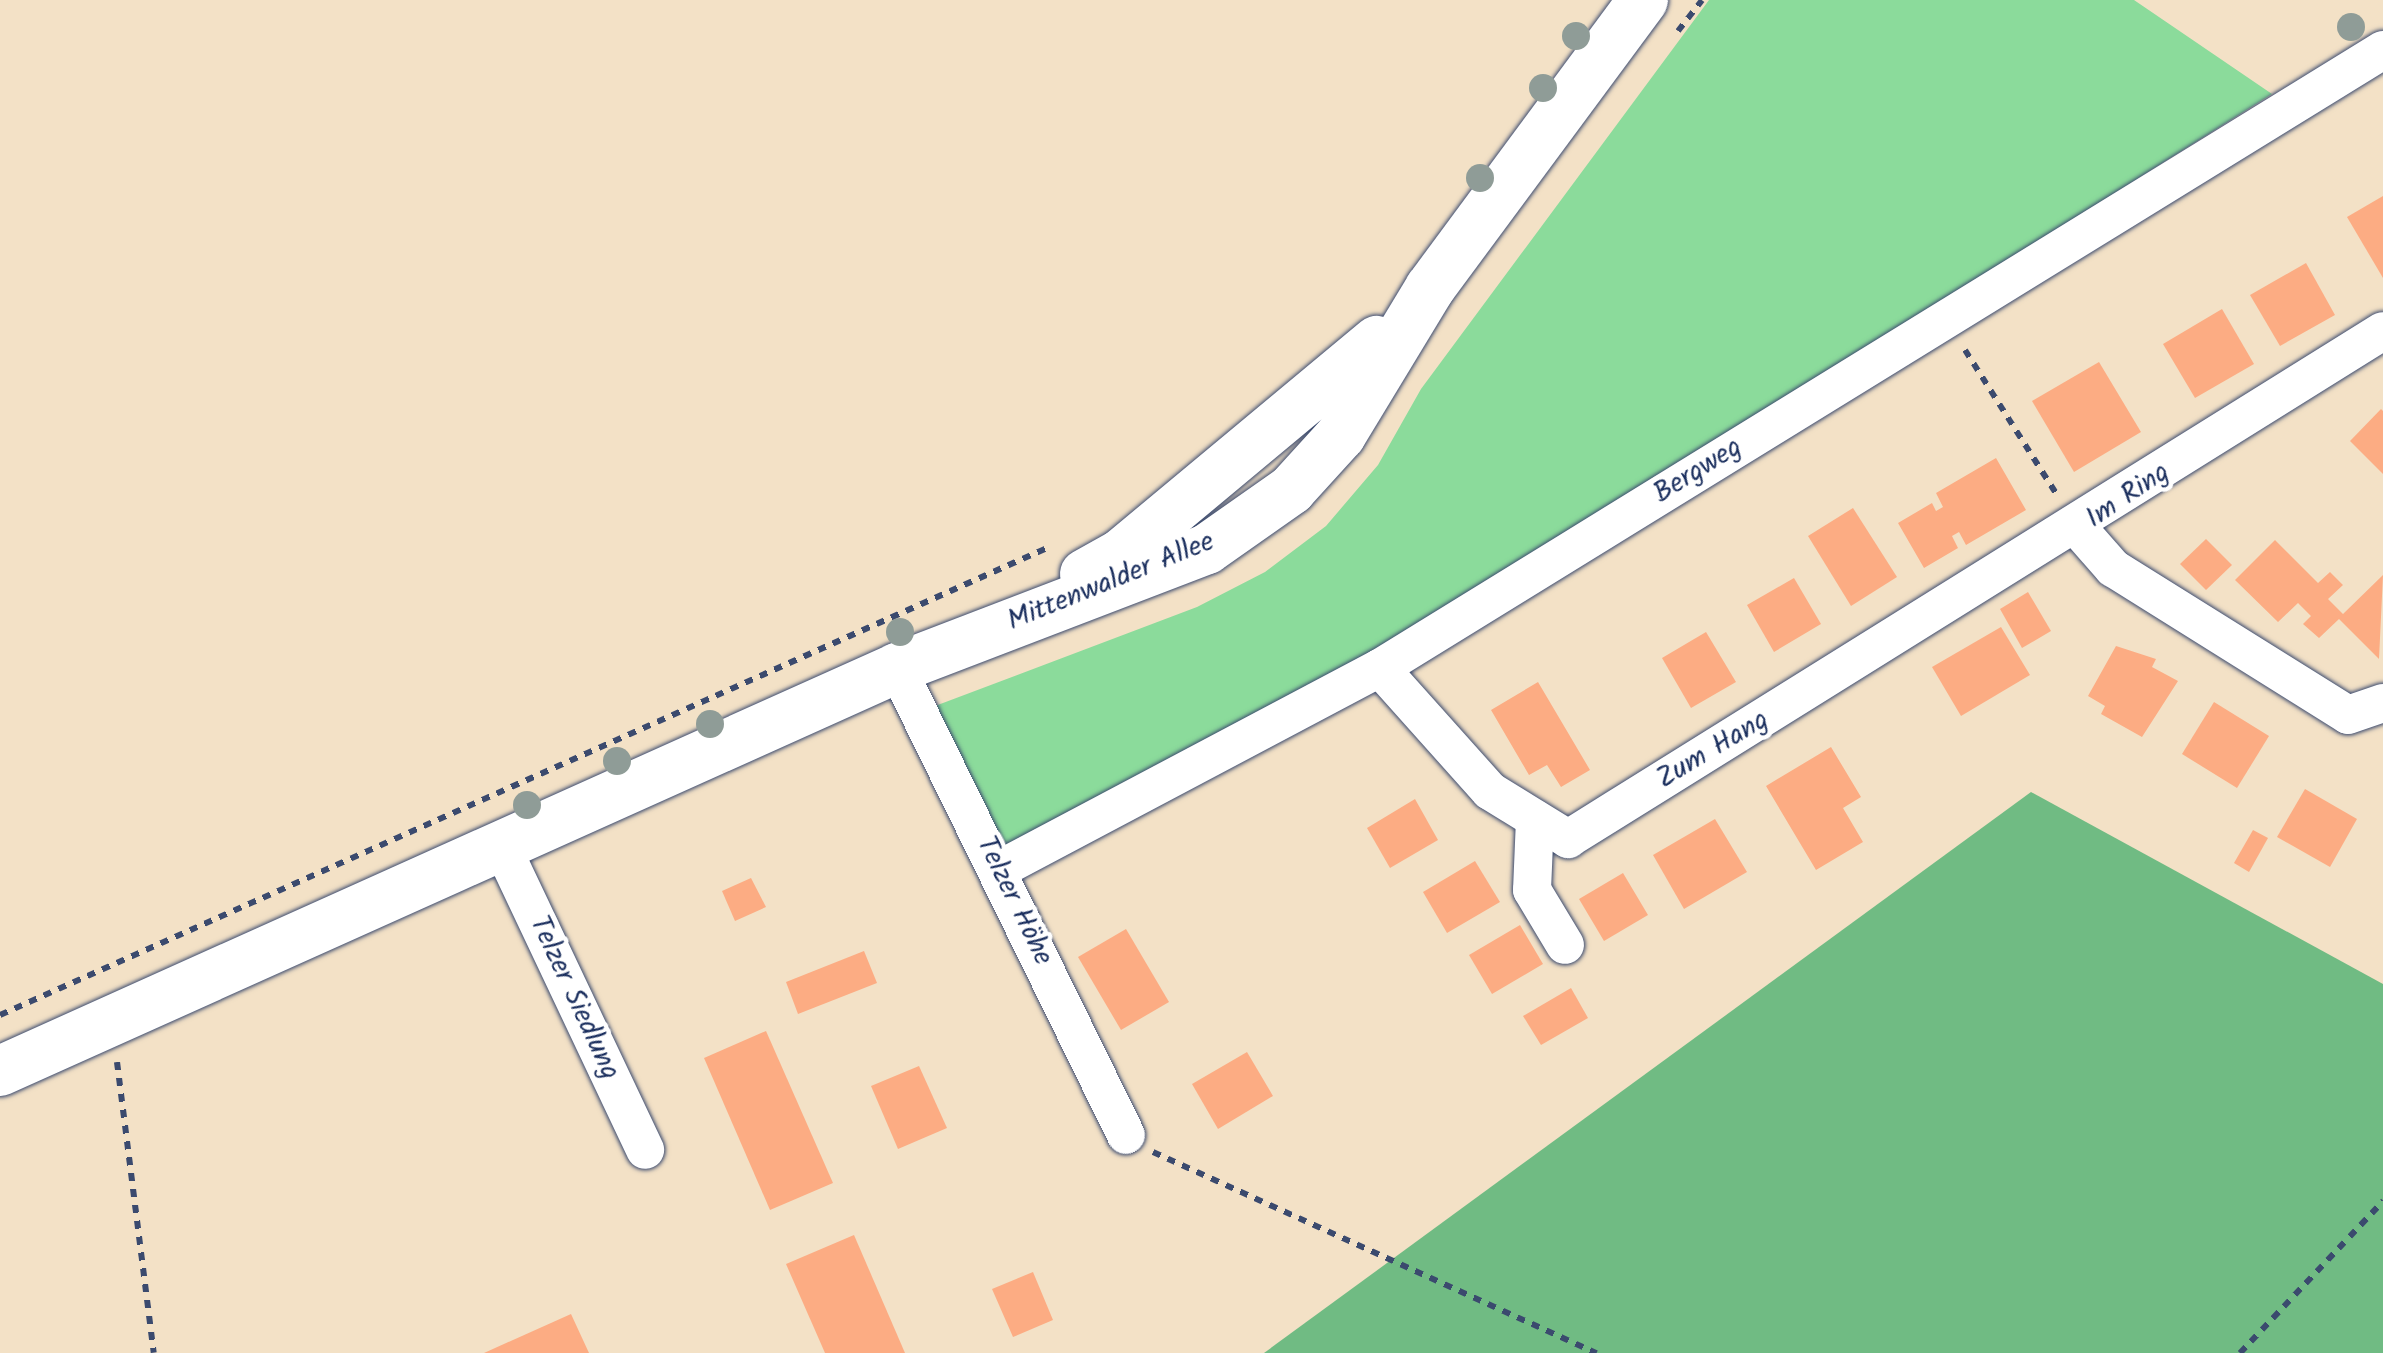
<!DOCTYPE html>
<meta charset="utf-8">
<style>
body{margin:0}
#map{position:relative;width:2383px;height:1353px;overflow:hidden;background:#f3e1c6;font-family:Kalam,sans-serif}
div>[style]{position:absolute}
.green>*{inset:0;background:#8bdb9b}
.forest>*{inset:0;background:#70bb83}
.building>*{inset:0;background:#fcac83}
.path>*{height:6px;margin-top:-3px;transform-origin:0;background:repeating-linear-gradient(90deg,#3b4a6e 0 8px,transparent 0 16px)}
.roads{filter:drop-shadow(0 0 2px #3b4a6e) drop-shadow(0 0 2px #3b4a6e)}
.minor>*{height:38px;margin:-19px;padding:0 19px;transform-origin:19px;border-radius:19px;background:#fff}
.major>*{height:50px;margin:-25px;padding:0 25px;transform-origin:25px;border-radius:25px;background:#fff}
.trees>*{width:28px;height:28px;margin:-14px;border-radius:50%;background:#8f9c97}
span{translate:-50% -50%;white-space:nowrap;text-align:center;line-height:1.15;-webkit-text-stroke:9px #fff;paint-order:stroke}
.street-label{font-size:28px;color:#1b2f5e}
</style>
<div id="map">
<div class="green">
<i style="clip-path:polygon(1709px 0,2134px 0,2272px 94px,1375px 658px,1002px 852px,935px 706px,1197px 607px,1265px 572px,1326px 526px,1378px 465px,1421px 389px)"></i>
</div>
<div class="forest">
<i style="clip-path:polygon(2031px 792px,2383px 984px,2383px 1353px,1264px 1353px)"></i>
</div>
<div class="building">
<i style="clip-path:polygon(2383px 196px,2383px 278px,2347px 217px)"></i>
<i style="clip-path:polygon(2306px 263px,2335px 315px,2280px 346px,2250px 295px)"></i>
<i style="clip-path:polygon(2222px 309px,2254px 364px,2195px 398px,2163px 344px)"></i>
<i style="clip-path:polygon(2099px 362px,2141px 432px,2074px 472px,2032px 401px)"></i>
<i style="clip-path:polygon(2381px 409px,2383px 411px,2383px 474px,2350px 441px)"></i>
<i style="clip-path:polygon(1996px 458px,2026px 510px,1966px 545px,1959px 532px,1952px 536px,1958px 548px,1924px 568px,1898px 523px,1932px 503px,1936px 511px,1943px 507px,1936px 493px)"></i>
<i style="clip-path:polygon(1853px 508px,1897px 577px,1851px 606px,1808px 536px)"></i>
<i style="clip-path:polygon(2206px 539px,2232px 565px,2206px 590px,2180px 564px)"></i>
<i style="clip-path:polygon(2275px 540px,2318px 583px,2330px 572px,2343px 585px,2328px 599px,2343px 614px,2383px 575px,2379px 659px,2339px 619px,2319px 638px,2303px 624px,2311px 616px,2298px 603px,2278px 622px,2235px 580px)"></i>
<i style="clip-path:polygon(1794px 578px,1821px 624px,1774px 652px,1747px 605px)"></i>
<i style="clip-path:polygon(2028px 592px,2051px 631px,2022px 648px,2000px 609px)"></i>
<i style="clip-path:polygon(2001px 627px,2030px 675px,1961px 716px,1932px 667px)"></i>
<i style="clip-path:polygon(1706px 632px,1736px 682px,1691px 708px,1662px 658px)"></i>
<i style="clip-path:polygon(2116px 646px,2156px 659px,2152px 667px,2178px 681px,2142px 737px,2101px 714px,2105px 706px,2088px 696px)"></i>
<i style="clip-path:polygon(1538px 682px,1590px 770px,1561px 787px,1547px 765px,1529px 775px,1491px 710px)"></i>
<i style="clip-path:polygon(2214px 702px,2269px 736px,2237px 788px,2182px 754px)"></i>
<i style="clip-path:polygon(1831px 747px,1861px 797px,1843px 808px,1863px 842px,1816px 870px,1766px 786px)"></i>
<i style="clip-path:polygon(2305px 789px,2357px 819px,2330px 867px,2277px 837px)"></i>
<i style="clip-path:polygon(1415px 799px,1438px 840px,1390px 868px,1367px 828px)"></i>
<i style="clip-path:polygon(1715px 819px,1747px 872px,1684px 909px,1653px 855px)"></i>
<i style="clip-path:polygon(2253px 830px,2268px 838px,2249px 872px,2234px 863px)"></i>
<i style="clip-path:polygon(1475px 861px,1500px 902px,1447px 933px,1423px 892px)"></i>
<i style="clip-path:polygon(1623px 873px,1648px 915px,1604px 941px,1579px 899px)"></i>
<i style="clip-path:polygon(751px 878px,766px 907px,735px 921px,722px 891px)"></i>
<i style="clip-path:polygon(1520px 925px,1543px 964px,1492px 994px,1469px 955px)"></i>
<i style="clip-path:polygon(1126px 929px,1169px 1002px,1121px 1030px,1078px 957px)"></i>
<i style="clip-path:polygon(864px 951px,877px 983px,798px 1014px,786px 982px)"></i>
<i style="clip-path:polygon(1571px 988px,1588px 1018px,1541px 1045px,1523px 1016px)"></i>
<i style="clip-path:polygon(766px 1031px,833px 1183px,770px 1210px,704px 1058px)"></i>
<i style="clip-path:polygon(1247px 1052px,1273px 1096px,1218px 1129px,1192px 1084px)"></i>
<i style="clip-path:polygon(919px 1066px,947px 1128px,898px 1149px,871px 1086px)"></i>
<i style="clip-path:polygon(854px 1235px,905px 1353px,825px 1353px,786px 1264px)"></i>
<i style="clip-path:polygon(1033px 1272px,1053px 1320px,1013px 1337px,992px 1289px)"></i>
<i style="clip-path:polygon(571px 1314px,589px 1353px,484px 1353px)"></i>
</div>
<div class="path">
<i style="left:1678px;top:31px;width:39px;rotate:-52deg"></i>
<i style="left:1965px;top:350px;width:172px;rotate:57.6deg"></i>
<i style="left:0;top:1015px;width:1149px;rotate:-24.04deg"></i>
<i style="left:117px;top:1062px;width:293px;rotate:82.8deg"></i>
<i style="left:1153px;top:1152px;width:487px;rotate:24.4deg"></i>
<i style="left:2240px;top:1353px;width:209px;rotate:-46.7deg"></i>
</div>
<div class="roads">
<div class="minor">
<i style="left:2077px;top:527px;width:55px;rotate:48.7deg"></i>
<i style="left:2113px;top:568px;width:277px;rotate:32deg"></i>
<i style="left:2348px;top:715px;width:37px;rotate:-19deg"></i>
<i style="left:897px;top:668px;width:520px;rotate:63.88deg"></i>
<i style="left:1380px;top:668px;width:165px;rotate:48.2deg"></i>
<i style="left:1490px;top:791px;width:92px;rotate:31.6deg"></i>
<i style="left:1568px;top:839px;width:960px;rotate:-31.94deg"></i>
<i style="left:1535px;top:819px;width:71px;rotate:92.4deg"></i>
<i style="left:1532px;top:890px;width:64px;rotate:59deg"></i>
<i style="left:502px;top:847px;width:335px;rotate:64.7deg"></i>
<i style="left:1000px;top:869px;width:430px;rotate:-27.9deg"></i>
<i style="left:1380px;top:668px;width:1178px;rotate:-31.64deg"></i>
</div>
<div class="major">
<i style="left:1085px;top:574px;width:41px;rotate:-29.1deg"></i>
<i style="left:1121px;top:554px;width:333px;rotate:-39.8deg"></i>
<i style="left:0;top:1071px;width:983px;rotate:-24.19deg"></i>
<i style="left:897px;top:668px;width:332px;rotate:-21deg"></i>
<i style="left:1207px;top:549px;width:103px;rotate:-35.1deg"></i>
<i style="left:1291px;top:490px;width:74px;rotate:-47.7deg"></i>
<i style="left:1341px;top:435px;width:172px;rotate:-58.8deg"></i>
<i style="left:1430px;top:288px;width:358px;rotate:-53.5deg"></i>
</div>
</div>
<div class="trees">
<i style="left:2351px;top:27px"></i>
<i style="left:1576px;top:36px"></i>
<i style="left:1543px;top:88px"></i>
<i style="left:1480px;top:178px"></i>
<i style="left:900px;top:632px"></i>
<i style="left:710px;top:724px"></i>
<i style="left:617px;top:761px"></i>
<i style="left:527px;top:805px"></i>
</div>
<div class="street-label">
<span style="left:1698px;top:471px;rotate:-32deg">Bergweg</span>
<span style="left:2128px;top:496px;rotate:-34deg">Im Ring</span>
<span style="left:1111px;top:582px;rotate:-22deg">Mittenwalder Allee</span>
<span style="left:1713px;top:750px;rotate:-31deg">Zum Hang</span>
<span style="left:1014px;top:901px;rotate:64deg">Telzer Höhe</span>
<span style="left:574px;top:998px;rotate:65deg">Telzer Siedlung</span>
</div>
</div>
